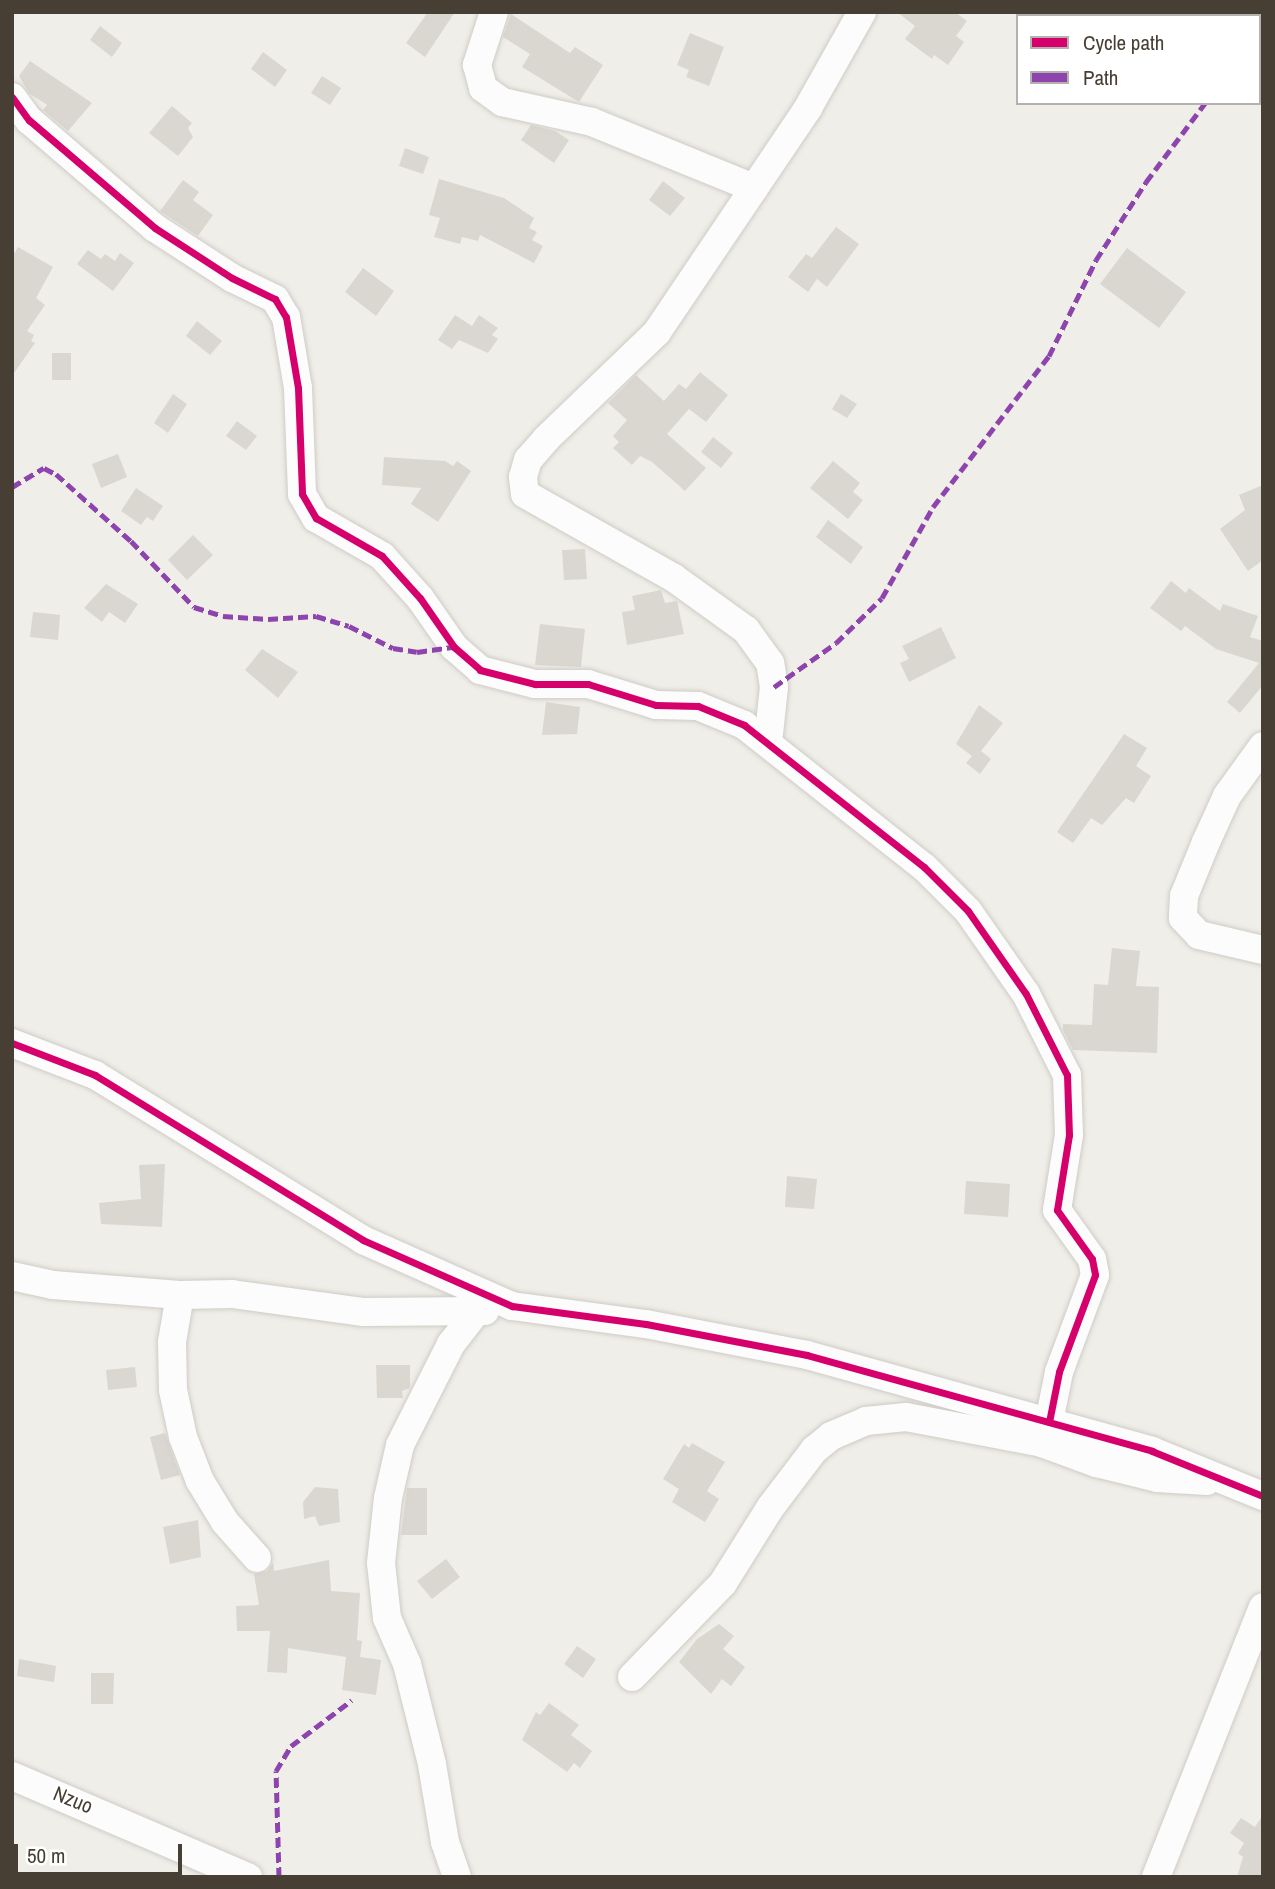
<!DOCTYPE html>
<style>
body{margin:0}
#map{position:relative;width:1275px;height:1889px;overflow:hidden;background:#f0eee8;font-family:"Archivo Narrow",sans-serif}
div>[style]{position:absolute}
.building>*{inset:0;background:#dad7d1}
.roads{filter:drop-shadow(0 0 2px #ceccc6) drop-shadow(0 0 2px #ceccc6)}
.minor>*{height:28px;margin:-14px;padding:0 14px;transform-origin:14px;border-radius:14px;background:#fdfcfc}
.quiet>*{height:5px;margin-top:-2.5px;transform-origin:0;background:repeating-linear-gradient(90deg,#8e44ad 0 10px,transparent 0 15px)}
.cycleway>*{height:7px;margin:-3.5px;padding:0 3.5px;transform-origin:3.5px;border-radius:3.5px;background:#d6006c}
span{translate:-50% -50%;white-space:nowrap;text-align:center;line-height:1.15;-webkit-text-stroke:5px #fff;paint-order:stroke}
.street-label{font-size:21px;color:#473f34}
.frame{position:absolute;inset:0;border:14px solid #473f34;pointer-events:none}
.legend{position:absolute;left:1016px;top:14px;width:245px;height:91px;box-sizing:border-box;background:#fff;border:2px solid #b5b2ae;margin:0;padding:9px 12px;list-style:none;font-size:21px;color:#473f34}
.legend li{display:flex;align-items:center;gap:14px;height:35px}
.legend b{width:35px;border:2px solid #b5b2ae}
.scale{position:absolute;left:14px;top:1844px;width:168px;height:32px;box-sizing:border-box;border:4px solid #473f34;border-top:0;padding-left:9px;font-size:21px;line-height:24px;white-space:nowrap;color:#473f34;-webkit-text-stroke:5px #fff;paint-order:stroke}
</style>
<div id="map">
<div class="building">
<i style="clip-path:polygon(428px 12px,455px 12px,425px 57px,406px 43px)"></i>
<i style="clip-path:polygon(897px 12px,955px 12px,967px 21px,956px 36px,964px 42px,948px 65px,934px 55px,932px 59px,905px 39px,915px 26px)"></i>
<i style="clip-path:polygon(511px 14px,570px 53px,575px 47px,603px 65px,579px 102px,522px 67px,530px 54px,503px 37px)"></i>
<i style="clip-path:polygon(100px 26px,122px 43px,112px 57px,90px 40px)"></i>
<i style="clip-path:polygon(690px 33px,724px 47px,709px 86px,686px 77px,689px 70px,677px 65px)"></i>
<i style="clip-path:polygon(263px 52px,287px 70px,275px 87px,251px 69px)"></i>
<i style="clip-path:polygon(30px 61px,92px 103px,68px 131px,43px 110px,47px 105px,29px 93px,19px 76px)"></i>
<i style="clip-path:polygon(322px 76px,341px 88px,330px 105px,311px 93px)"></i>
<i style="clip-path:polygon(172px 106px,192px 123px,188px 128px,193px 137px,178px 156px,149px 133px)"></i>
<i style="clip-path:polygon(531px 125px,555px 131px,569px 140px,554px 163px,521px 140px)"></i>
<i style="clip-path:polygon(405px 148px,429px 157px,423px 174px,399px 166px)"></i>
<i style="clip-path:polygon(439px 179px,504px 198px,534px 218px,529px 228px,537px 232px,532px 240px,543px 246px,534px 263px,480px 235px,478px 241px,462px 237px,460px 244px,434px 237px,440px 218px,429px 215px)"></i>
<i style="clip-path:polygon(183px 180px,199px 192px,193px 200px,213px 215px,198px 236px,160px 211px)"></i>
<i style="clip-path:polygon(663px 181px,685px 198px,670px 216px,649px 200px)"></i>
<i style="clip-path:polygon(836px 227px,859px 244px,827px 287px,817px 279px,808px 292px,788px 277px,806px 254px,812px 258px)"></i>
<i style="clip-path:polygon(18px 247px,53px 267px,36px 298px,45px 305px,27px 331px,34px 335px,31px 341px,35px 343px,12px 376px,12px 257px)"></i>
<i style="clip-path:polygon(1127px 248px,1186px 292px,1159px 328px,1100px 284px)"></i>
<i style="clip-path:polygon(88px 250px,101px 259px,105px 254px,115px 261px,120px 253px,134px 263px,113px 291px,77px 264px)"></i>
<i style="clip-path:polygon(363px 268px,394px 291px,376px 316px,345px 292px)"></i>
<i style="clip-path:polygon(455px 315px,472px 326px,479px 315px,498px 328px,492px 335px,498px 339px,488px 353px,459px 340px,452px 349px,438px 340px)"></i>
<i style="clip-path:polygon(197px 321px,222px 341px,210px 355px,186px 336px)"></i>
<i style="clip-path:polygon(52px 353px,71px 353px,71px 380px,52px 380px)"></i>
<i style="clip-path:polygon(700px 372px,728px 395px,706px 422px,689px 409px,667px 434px,706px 468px,685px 491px,652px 462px,640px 456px,632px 465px,613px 448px,619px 442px,613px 436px,627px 420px,608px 403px,636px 375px,664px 401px,679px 384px,686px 389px)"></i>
<i style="clip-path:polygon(173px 394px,187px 404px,168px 433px,154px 423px)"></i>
<i style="clip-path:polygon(841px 394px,857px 404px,847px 418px,832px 409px)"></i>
<i style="clip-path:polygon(237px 421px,257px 436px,246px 450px,226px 436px)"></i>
<i style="clip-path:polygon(713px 437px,733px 453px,721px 468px,701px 452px)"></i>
<i style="clip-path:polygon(118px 454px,127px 477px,101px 488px,92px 464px)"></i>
<i style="clip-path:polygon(384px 457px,445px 461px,453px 466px,457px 461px,471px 471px,438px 522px,411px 504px,421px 488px,382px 485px)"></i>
<i style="clip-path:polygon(833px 461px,860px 483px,853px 492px,863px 500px,848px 519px,810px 488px)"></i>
<i style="clip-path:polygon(1263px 485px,1263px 560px,1248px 571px,1220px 529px,1245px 510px,1239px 495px)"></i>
<i style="clip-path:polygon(136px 488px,163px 506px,153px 521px,147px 517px,141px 525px,121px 511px)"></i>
<i style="clip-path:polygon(828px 520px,863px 547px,851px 564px,816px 537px)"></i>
<i style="clip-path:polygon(193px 535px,213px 555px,187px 580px,168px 560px)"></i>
<i style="clip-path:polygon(585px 549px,587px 579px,564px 580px,562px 550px)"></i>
<i style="clip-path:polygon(1171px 581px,1186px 593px,1189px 588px,1220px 611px,1223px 604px,1258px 616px,1250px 637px,1263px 641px,1263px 685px,1240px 713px,1227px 702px,1259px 663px,1216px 649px,1185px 626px,1181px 631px,1150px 608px)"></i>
<i style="clip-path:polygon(106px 584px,138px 604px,125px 623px,109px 612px,102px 622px,84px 608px)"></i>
<i style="clip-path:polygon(661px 590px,665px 603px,677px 601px,684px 634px,627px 645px,622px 612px,635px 610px,632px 596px)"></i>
<i style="clip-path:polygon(33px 612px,60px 615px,58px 640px,30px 637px)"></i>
<i style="clip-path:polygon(540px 624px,585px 629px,581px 667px,535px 665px)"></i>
<i style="clip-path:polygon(941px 627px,956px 658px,909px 682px,900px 663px,909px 659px,902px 646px)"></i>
<i style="clip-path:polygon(262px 649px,298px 672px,278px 698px,245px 670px)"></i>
<i style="clip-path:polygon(546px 702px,580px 707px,577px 734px,542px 735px)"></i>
<i style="clip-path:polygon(979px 705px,1003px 723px,981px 751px,991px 759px,980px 774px,966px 763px,972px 756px,956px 744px)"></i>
<i style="clip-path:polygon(1124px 734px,1147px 748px,1136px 766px,1151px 776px,1134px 803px,1126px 798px,1102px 825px,1091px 818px,1073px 843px,1057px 832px)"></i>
<i style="clip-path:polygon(1112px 948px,1140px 951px,1136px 986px,1159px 987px,1157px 1053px,1073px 1050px,1063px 1030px,1063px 1024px,1092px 1025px,1094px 984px,1108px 985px)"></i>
<i style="clip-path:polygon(165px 1164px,162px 1227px,101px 1224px,99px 1203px,141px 1199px,139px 1165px)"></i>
<i style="clip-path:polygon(787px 1176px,817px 1179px,814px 1209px,785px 1207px)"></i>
<i style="clip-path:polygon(966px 1181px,1010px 1184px,1008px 1217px,964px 1214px)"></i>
<i style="clip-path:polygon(376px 1365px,410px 1365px,410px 1388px,402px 1391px,403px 1398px,377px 1398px)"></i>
<i style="clip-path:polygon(135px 1367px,137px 1387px,108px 1390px,106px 1370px)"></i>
<i style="clip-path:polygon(165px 1433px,180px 1475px,161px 1480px,150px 1437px)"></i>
<i style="clip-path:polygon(692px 1443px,725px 1462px,707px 1491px,719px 1499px,705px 1522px,672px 1502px,679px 1489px,663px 1479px,684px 1444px,689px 1448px)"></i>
<i style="clip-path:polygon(315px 1487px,338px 1489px,340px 1522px,319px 1526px,315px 1516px,304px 1519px,303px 1502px)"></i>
<i style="clip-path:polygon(407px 1488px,427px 1488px,427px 1535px,401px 1535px)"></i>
<i style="clip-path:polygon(198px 1520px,201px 1557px,170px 1564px,163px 1527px)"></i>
<i style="clip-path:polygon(446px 1559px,460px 1577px,432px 1599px,417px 1581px)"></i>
<i style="clip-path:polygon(329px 1560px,331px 1591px,360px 1593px,357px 1640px,362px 1641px,360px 1657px,381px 1660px,376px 1695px,342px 1690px,346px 1657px,288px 1648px,287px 1673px,267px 1672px,270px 1631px,237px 1631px,236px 1606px,259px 1605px,254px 1574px,267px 1571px,273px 1563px,274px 1571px)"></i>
<i style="clip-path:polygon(719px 1624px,734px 1636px,723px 1649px,745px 1667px,731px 1686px,722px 1679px,711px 1694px,679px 1662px,697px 1639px)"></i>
<i style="clip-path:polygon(577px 1646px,596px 1659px,583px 1678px,564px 1664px)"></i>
<i style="clip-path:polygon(19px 1659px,56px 1666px,54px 1682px,17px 1676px)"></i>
<i style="clip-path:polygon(91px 1673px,114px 1673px,113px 1704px,91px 1704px)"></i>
<i style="clip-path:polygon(549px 1703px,579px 1725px,571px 1735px,592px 1751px,580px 1768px,574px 1763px,567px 1772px,522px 1740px,536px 1712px,540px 1715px)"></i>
<i style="clip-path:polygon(1263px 1815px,1263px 1877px,1237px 1877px,1243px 1857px,1238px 1853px,1244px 1843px,1230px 1833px,1241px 1818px,1255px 1827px)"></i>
</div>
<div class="roads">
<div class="minor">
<i style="left:494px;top:12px;width:56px;rotate:107.8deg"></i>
<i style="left:477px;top:65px;width:24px;rotate:75deg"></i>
<i style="left:483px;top:88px;width:24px;rotate:36deg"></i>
<i style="left:502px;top:102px;width:92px;rotate:12.5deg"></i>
<i style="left:592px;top:122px;width:175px;rotate:22.2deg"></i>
<i style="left:1255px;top:12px;width:8px;rotate:14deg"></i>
<i style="left:12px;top:97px;width:29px;rotate:54deg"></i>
<i style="left:29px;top:120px;width:166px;rotate:40.6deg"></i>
<i style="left:155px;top:228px;width:92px;rotate:33deg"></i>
<i style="left:232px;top:278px;width:48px;rotate:26deg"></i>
<i style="left:275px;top:299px;width:21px;rotate:59deg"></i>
<i style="left:286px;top:317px;width:72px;rotate:80.4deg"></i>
<i style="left:298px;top:388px;width:106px;rotate:87.8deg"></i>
<i style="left:302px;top:494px;width:28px;rotate:60deg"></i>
<i style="left:316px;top:518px;width:76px;rotate:29.9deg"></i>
<i style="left:382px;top:556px;width:57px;rotate:47.9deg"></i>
<i style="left:420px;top:598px;width:60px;rotate:55.2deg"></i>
<i style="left:454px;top:647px;width:35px;rotate:41deg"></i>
<i style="left:480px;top:670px;width:57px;rotate:14.3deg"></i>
<i style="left:535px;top:684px;width:53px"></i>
<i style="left:588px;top:684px;width:71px;rotate:17.2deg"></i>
<i style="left:656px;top:705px;width:42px;rotate:1.4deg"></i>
<i style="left:698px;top:706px;width:50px;rotate:22.4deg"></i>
<i style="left:744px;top:725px;width:229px;rotate:38.3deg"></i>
<i style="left:924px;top:867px;width:62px;rotate:45deg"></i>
<i style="left:968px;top:911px;width:101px;rotate:55.1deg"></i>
<i style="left:1026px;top:994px;width:91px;rotate:63.2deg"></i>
<i style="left:1067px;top:1075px;width:60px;rotate:88.1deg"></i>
<i style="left:1069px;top:1135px;width:76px;rotate:99.1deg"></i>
<i style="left:1057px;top:1210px;width:60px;rotate:54.5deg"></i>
<i style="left:1092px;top:1259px;width:16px;rotate:79deg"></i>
<i style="left:1095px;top:1275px;width:103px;rotate:110.4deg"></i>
<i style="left:1059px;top:1372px;width:51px;rotate:101.3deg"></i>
<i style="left:768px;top:743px;width:56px;rotate:-83.9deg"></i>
<i style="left:774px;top:687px;width:24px;rotate:-99deg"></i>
<i style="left:770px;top:663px;width:41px;rotate:-126deg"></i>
<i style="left:746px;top:630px;width:89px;rotate:-144.2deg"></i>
<i style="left:674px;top:578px;width:171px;rotate:-150.6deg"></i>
<i style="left:525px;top:494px;width:17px;rotate:-97deg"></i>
<i style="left:523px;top:477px;width:18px;rotate:-74deg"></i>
<i style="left:528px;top:460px;width:28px;rotate:-49deg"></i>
<i style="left:546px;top:439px;width:154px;rotate:-43.9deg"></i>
<i style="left:657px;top:332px;width:270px;rotate:-56deg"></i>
<i style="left:808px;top:108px;width:110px;rotate:-60.6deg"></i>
<i style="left:1263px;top:746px;width:62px;rotate:125.8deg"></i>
<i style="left:1227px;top:796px;width:51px;rotate:114.5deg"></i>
<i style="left:1206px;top:842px;width:58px;rotate:112.2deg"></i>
<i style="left:1184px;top:896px;width:22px;rotate:93deg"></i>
<i style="left:1183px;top:918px;width:23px;rotate:47deg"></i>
<i style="left:1199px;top:935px;width:66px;rotate:13.2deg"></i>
<i style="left:12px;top:1043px;width:89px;rotate:21.1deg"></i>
<i style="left:95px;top:1075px;width:315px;rotate:31.6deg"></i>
<i style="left:363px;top:1240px;width:163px;rotate:23.9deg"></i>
<i style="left:512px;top:1306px;width:135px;rotate:7.7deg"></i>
<i style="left:646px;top:1324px;width:164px;rotate:10.9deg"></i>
<i style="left:807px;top:1355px;width:358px;rotate:15.5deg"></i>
<i style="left:1152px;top:1451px;width:120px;rotate:22.1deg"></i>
<i style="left:12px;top:1276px;width:42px;rotate:12.4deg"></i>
<i style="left:53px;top:1285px;width:127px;rotate:4.5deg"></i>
<i style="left:180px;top:1295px;width:52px;rotate:-1.1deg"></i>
<i style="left:232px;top:1294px;width:133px;rotate:7.8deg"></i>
<i style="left:364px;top:1312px;width:121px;rotate:-0.5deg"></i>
<i style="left:180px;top:1295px;width:48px;rotate:99.7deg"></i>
<i style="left:172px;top:1342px;width:48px;rotate:88.8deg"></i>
<i style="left:173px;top:1390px;width:48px;rotate:78deg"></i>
<i style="left:183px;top:1437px;width:47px;rotate:68.9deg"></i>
<i style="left:200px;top:1481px;width:48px;rotate:58.6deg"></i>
<i style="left:225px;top:1522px;width:48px;rotate:48.4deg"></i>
<i style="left:632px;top:1677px;width:131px;rotate:-45.9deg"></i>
<i style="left:723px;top:1583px;width:89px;rotate:-57.9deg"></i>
<i style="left:770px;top:1508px;width:73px;rotate:-52.8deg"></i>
<i style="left:814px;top:1450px;width:22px;rotate:-39deg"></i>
<i style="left:831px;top:1436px;width:38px;rotate:-23deg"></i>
<i style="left:866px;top:1421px;width:40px;rotate:-5.7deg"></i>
<i style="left:906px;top:1417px;width:138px;rotate:10.8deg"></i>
<i style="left:1042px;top:1443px;width:58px;rotate:20.3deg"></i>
<i style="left:1096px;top:1463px;width:63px;rotate:13.8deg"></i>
<i style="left:1157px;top:1478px;width:50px;rotate:3.4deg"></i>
<i style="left:12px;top:1776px;width:257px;rotate:23.2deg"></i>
<i style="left:457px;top:1877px;width:37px;rotate:-109deg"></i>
<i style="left:445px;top:1842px;width:79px;rotate:-99.5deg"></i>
<i style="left:432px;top:1764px;width:103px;rotate:-104deg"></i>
<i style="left:407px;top:1664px;width:50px;rotate:-113.5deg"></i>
<i style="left:387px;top:1618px;width:55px;rotate:-96.2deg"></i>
<i style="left:381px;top:1563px;width:65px;rotate:-83.9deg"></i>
<i style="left:388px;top:1498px;width:54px;rotate:-77.2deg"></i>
<i style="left:400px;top:1445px;width:113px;rotate:-63.2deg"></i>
<i style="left:451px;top:1344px;width:39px;rotate:-52deg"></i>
<i style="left:1156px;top:1877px;width:290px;rotate:-68.4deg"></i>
</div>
</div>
<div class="quiet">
<i style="left:1259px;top:18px;width:4px;rotate:-63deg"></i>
<i style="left:12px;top:487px;width:37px;rotate:-31deg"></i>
<i style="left:44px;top:468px;width:13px;rotate:27deg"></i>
<i style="left:56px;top:474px;width:101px;rotate:41.8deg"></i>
<i style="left:131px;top:541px;width:91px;rotate:46.3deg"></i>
<i style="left:194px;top:607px;width:30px;rotate:17deg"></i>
<i style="left:223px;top:616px;width:45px;rotate:3.8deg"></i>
<i style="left:268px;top:619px;width:48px;rotate:-3.6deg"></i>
<i style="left:316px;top:616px;width:34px;rotate:17deg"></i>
<i style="left:349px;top:626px;width:49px;rotate:26.6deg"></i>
<i style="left:393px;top:648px;width:24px;rotate:9deg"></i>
<i style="left:417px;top:652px;width:37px;rotate:-8deg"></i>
<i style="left:774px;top:687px;width:76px;rotate:-35.4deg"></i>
<i style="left:836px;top:643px;width:64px;rotate:-44.4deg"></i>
<i style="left:882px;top:598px;width:104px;rotate:-60.7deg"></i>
<i style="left:933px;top:507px;width:190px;rotate:-52.5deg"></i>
<i style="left:1049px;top:356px;width:107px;rotate:-63.9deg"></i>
<i style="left:1096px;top:260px;width:93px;rotate:-57.3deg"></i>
<i style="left:1146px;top:182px;width:99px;rotate:-53.2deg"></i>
<i style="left:279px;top:1877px;width:106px;rotate:-91.6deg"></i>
<i style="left:276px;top:1771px;width:29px;rotate:-59deg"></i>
<i style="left:291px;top:1746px;width:76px;rotate:-37deg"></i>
</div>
<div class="cycleway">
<i style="left:12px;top:97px;width:29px;rotate:54deg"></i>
<i style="left:29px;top:120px;width:166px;rotate:40.6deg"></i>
<i style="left:155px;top:228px;width:92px;rotate:33deg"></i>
<i style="left:232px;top:278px;width:48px;rotate:26deg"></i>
<i style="left:275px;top:299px;width:21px;rotate:59deg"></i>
<i style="left:286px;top:317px;width:72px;rotate:80.4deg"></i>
<i style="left:298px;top:388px;width:106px;rotate:87.8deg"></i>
<i style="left:302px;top:494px;width:28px;rotate:60deg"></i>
<i style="left:316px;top:518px;width:76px;rotate:29.9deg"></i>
<i style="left:382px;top:556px;width:57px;rotate:47.9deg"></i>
<i style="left:420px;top:598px;width:60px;rotate:55.2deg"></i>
<i style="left:454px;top:647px;width:35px;rotate:41deg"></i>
<i style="left:480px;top:670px;width:57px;rotate:14.3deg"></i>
<i style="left:535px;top:684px;width:53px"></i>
<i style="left:588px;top:684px;width:71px;rotate:17.2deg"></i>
<i style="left:656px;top:705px;width:42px;rotate:1.4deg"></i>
<i style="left:698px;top:706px;width:50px;rotate:22.4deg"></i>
<i style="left:744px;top:725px;width:229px;rotate:38.3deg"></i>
<i style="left:924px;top:867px;width:62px;rotate:45deg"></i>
<i style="left:968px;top:911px;width:101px;rotate:55.1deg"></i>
<i style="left:1026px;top:994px;width:91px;rotate:63.2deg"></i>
<i style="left:1067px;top:1075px;width:60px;rotate:88.1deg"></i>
<i style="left:1069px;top:1135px;width:76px;rotate:99.1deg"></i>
<i style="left:1057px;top:1210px;width:60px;rotate:54.5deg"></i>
<i style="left:1092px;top:1259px;width:16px;rotate:79deg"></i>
<i style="left:1095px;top:1275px;width:103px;rotate:110.4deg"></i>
<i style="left:1059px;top:1372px;width:51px;rotate:101.3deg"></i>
<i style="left:12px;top:1043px;width:89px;rotate:21.1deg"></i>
<i style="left:95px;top:1075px;width:315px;rotate:31.6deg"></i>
<i style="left:363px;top:1240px;width:163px;rotate:23.9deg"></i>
<i style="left:512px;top:1306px;width:135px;rotate:7.7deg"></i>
<i style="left:646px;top:1324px;width:164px;rotate:10.9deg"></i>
<i style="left:807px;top:1355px;width:358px;rotate:15.5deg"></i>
<i style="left:1152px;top:1451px;width:120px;rotate:22.1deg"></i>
</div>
<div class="street-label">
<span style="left:73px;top:1800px;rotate:22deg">Nzuo</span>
</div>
<div class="frame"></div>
<ul class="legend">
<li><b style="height:9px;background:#d6006c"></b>Cycle path</li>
<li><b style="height:9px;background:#8e44ad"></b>Path</li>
</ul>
<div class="scale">50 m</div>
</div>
